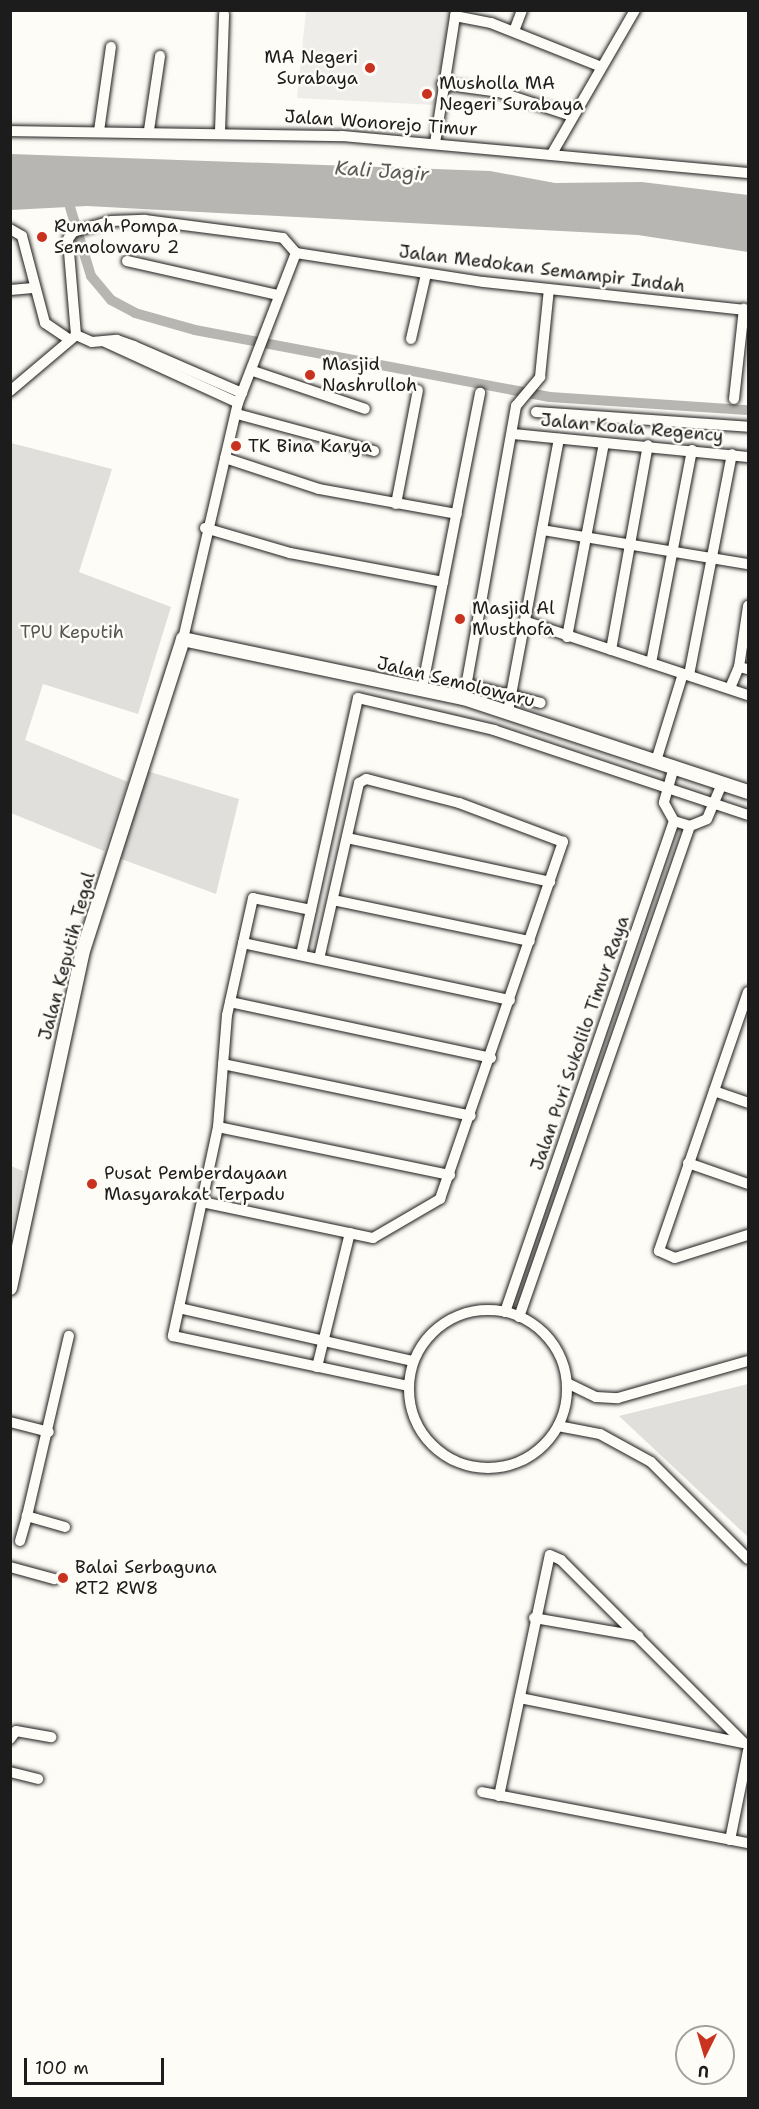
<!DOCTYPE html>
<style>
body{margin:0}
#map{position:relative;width:759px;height:2109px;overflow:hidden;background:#fdfcf7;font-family:"Shantell Sans",sans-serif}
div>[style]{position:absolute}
.built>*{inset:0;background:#eeede9}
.green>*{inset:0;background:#e0dfdb}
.water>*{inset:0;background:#b7b6b2}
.canal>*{height:10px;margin:-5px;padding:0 5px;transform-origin:5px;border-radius:5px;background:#b7b6b2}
.roads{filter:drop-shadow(0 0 2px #1c1c1c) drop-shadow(0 0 2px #1c1c1c)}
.minor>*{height:10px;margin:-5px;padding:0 5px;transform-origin:5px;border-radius:5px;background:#fdfcf7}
.minor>.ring{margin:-5px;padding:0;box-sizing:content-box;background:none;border:10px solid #fdfcf7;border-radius:50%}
.major>*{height:14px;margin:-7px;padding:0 7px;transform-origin:7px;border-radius:7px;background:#fdfcf7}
.dots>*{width:16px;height:16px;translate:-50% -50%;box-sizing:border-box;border:3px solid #fdfcf7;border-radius:50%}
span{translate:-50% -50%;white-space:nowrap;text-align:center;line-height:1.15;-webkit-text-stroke:5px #fdfcf7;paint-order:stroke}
.poi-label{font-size:18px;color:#1c1c1c}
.right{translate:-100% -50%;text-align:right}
.left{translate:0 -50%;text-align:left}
.street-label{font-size:18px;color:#1c1c1c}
.park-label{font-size:18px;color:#575655}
.water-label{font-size:20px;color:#5a5a58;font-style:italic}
.frame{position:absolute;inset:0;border:12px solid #1c1c1c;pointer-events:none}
.north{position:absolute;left:675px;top:2025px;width:60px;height:60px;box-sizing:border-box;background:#fdfcf7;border:2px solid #a3a29f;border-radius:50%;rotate:185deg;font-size:16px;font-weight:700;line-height:24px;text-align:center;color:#1c1c1c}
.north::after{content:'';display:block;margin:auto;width:21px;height:27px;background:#c8321e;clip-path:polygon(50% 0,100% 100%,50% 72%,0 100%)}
.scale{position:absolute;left:24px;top:2058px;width:140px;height:27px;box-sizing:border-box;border:3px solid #1c1c1c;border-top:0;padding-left:8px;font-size:18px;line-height:21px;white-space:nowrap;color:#1c1c1c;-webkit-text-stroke:4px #fdfcf7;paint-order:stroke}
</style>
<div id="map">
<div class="built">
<i style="clip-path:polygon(306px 11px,453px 11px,435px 105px,297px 98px)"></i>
</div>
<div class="green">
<i style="clip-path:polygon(11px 443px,112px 469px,79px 572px,171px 607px,138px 714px,43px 684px,25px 740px,128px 782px,104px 851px,11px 813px)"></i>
<i style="clip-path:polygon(147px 771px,239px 799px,216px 894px,116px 857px)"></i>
<i style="clip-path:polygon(11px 1166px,23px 1171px,11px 1234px,10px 1166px)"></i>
<i style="clip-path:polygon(748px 1384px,748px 1537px,619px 1416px)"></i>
</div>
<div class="water">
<i style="clip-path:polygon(11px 154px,490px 171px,555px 183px,642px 182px,748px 195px,748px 252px,638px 235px,87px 206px,11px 210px)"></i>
</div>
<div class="canal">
<i style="left:70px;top:207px;width:72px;rotate:73.1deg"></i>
<i style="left:91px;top:276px;width:31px;rotate:50deg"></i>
<i style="left:111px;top:300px;width:27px;rotate:28deg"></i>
<i style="left:135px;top:313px;width:62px;rotate:15.8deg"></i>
<i style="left:195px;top:330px;width:361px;rotate:10.7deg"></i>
<i style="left:550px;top:397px;width:198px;rotate:3.8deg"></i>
</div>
<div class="roads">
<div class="minor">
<i style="left:455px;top:16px;width:37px;rotate:11deg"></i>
<i style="left:491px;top:23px;width:116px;rotate:21.7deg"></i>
<i style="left:514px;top:31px;width:22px;rotate:-69deg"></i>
<i style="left:442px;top:84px;width:58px;rotate:8deg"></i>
<i style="left:499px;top:92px;width:77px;rotate:18.2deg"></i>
<i style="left:149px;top:130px;width:75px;rotate:-81.5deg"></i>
<i style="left:10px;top:131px;width:332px;rotate:0.9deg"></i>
<i style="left:342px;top:136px;width:408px;rotate:5.2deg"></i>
<i style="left:99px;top:131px;width:85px;rotate:-81.9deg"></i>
<i style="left:220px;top:131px;width:117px;rotate:-88deg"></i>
<i style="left:435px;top:143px;width:135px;rotate:-81deg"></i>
<i style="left:553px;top:152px;width:164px;rotate:-60deg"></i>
<i style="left:10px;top:229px;width:14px;rotate:30deg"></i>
<i style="left:22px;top:236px;width:90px;rotate:75.2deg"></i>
<i style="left:45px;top:323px;width:30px;rotate:34deg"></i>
<i style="left:296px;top:253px;width:190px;rotate:8.8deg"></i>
<i style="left:484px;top:282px;width:265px;rotate:6.1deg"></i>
<i style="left:127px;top:261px;width:155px;rotate:12.7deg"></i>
<i style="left:10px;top:290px;width:23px;rotate:-5deg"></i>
<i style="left:76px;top:335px;width:96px;rotate:-94.8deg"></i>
<i style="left:68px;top:239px;width:9px;rotate:-54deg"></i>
<i style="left:73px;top:232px;width:40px;rotate:-16deg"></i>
<i style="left:111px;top:221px;width:34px;rotate:-2deg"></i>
<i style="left:145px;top:220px;width:139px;rotate:7.4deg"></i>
<i style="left:283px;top:238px;width:20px;rotate:49deg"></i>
<i style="left:76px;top:335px;width:17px;rotate:24deg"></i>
<i style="left:92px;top:342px;width:25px;rotate:-5deg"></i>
<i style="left:117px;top:340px;width:18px;rotate:19deg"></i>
<i style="left:134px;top:346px;width:118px;rotate:23.5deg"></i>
<i style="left:411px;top:339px;width:67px;rotate:-77deg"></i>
<i style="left:105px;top:342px;width:146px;rotate:24.6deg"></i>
<i style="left:253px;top:371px;width:118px;rotate:18.7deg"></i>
<i style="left:10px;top:391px;width:84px;rotate:-40.2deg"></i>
<i style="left:734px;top:399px;width:91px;rotate:-83.7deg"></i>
<i style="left:536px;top:412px;width:213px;rotate:4deg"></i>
<i style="left:237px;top:414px;width:142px;rotate:15.1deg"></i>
<i style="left:513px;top:434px;width:236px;rotate:5.6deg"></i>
<i style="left:225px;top:458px;width:99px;rotate:18.3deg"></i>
<i style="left:319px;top:489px;width:140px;rotate:10.3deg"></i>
<i style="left:396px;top:504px;width:116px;rotate:-79.1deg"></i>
<i style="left:205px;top:528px;width:89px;rotate:16.4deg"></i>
<i style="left:290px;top:553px;width:156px;rotate:10.7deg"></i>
<i style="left:542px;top:530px;width:209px;rotate:9.4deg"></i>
<i style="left:527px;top:622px;width:233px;rotate:18.3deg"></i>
<i style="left:567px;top:637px;width:197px;rotate:-79.2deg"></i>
<i style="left:183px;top:639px;width:242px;rotate:-76.9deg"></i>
<i style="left:238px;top:403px;width:161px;rotate:-68.9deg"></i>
<i style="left:611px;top:650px;width:208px;rotate:-79.8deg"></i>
<i style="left:651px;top:663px;width:217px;rotate:-79.1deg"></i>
<i style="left:739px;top:667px;width:62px;rotate:-81.6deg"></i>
<i style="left:689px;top:675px;width:225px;rotate:-79deg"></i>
<i style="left:466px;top:684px;width:77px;rotate:14.2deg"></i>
<i style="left:730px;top:688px;width:23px;rotate:-67deg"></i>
<i style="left:739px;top:667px;width:9px;rotate:13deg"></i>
<i style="left:422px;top:689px;width:302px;rotate:-78.9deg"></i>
<i style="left:464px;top:698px;width:297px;rotate:-79.9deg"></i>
<i style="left:516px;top:406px;width:38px;rotate:-50deg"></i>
<i style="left:540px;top:377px;width:88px;rotate:-84.2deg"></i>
<i style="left:508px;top:711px;width:277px;rotate:-79.4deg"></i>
<i style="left:656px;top:761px;width:91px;rotate:-72.8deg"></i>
<i style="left:674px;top:767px;width:37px;rotate:106deg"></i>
<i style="left:664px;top:803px;width:21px;rotate:61deg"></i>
<i style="left:674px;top:821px;width:17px;rotate:17deg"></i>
<i style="left:690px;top:826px;width:18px;rotate:-22deg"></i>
<i style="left:707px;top:819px;width:39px;rotate:-67deg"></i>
<i style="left:347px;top:838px;width:208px;rotate:12.2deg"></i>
<i style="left:333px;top:900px;width:201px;rotate:11.8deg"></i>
<i style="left:311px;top:910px;width:59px;rotate:-168.3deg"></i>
<i style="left:253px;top:898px;width:120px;rotate:102.5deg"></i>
<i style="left:227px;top:1015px;width:112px;rotate:94.6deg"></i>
<i style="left:218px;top:1127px;width:214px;rotate:102.2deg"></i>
<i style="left:173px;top:1336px;width:240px;rotate:12deg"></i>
<i style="left:243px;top:943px;width:273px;rotate:12.1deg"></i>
<i style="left:301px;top:955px;width:263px;rotate:-77.5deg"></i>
<i style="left:358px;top:698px;width:140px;rotate:13.2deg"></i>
<i style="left:494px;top:730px;width:268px;rotate:18.5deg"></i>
<i style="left:748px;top:992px;width:274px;rotate:109deg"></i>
<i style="left:659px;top:1251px;width:17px;rotate:24deg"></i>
<i style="left:675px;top:1258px;width:77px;rotate:-17.5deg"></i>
<i style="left:230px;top:1002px;width:267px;rotate:12.1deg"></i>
<i style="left:223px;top:1064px;width:253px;rotate:11.8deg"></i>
<i style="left:714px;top:1091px;width:36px;rotate:19deg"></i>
<i style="left:218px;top:1127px;width:237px;rotate:11.7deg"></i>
<i style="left:688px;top:1163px;width:64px;rotate:19.3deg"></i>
<i style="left:202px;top:1202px;width:175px;rotate:11.9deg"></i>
<i style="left:373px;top:1238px;width:78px;rotate:-30.2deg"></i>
<i style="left:440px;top:1199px;width:378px;rotate:-71deg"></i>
<i style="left:563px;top:842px;width:111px;rotate:-159.4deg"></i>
<i style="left:459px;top:803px;width:96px;rotate:-165.5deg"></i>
<i style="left:366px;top:779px;width:8px;rotate:150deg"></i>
<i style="left:359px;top:783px;width:180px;rotate:102.8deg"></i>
<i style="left:179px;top:1308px;width:240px;rotate:12.8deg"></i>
<i class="ring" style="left:409px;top:1310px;width:148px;height:148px"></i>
<i style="left:505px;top:1312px;width:519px;rotate:-71.01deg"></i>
<i style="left:519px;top:1317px;width:520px;rotate:-70.8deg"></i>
<i style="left:317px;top:1367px;width:138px;rotate:-76.2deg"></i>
<i style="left:567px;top:1383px;width:32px;rotate:26deg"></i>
<i style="left:596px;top:1397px;width:22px;rotate:3deg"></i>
<i style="left:618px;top:1398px;width:135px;rotate:-15.9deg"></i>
<i style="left:10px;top:1422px;width:40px;rotate:14.4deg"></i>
<i style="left:558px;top:1426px;width:43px;rotate:10.8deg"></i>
<i style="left:600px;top:1434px;width:58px;rotate:28.8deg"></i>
<i style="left:651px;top:1462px;width:137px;rotate:45deg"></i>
<i style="left:65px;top:1527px;width:40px;rotate:-164deg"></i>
<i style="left:27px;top:1516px;width:185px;rotate:-76.9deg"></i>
<i style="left:20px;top:1541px;width:26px;rotate:-74deg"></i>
<i style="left:10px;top:1567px;width:46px;rotate:15.3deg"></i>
<i style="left:534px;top:1618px;width:106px;rotate:9.8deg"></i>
<i style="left:520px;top:1698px;width:233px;rotate:11.4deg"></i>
<i style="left:10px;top:1739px;width:10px;rotate:-53deg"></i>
<i style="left:16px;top:1731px;width:36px;rotate:10deg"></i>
<i style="left:10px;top:1772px;width:29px;rotate:14deg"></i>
<i style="left:482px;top:1792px;width:271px;rotate:10.9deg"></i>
<i style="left:499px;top:1796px;width:246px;rotate:-78.1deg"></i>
<i style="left:550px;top:1555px;width:12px;rotate:24deg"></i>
<i style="left:561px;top:1560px;width:257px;rotate:45deg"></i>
<i style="left:730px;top:1840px;width:91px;rotate:-78.6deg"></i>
</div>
<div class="major">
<i style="left:10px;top:1288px;width:342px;rotate:-77.8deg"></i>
<i style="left:82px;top:954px;width:331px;rotate:-72.2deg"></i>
<i style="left:183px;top:639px;width:287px;rotate:11.9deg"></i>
<i style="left:464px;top:698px;width:299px;rotate:18.3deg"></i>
</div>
</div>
<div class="dots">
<i style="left:370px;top:68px;background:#c8321e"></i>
<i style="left:427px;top:94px;background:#c8321e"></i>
<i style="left:42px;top:237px;background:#c8321e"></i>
<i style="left:310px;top:375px;background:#c8321e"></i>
<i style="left:236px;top:446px;background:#c8321e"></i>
<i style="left:460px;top:619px;background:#c8321e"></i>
<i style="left:92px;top:1184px;background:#c8321e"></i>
<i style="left:63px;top:1578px;background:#c8321e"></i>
</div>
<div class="poi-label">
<span class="right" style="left:358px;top:68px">MA Negeri<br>Surabaya</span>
<span class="left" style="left:439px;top:94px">Musholla MA<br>Negeri Surabaya</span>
<span class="left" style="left:54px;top:237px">Rumah Pompa<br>Semolowaru 2</span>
<span class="left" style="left:322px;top:375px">Masjid<br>Nashrulloh</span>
<span class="left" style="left:248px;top:446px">TK Bina Karya</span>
<span class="left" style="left:472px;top:619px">Masjid Al<br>Musthofa</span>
<span class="left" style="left:104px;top:1184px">Pusat Pemberdayaan<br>Masyarakat Terpadu</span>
<span class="left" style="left:75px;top:1578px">Balai Serbaguna<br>RT2 RW8</span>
</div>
<div class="street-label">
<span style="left:381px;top:123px;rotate:4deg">Jalan Wonorejo Timur</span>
<span style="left:542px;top:269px;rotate:7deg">Jalan Medokan Semampir Indah</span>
<span style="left:632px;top:428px;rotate:5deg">Jalan Koala Regency</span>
<span style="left:456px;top:682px;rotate:14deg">Jalan Semolowaru</span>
<span style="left:67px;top:956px;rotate:-75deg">Jalan Keputih Tegal</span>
<span style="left:580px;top:1043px;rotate:-71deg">Jalan Puri Sukolilo Timur Raya</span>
</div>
<div class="park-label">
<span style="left:72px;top:632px">TPU Keputih</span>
</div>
<div class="water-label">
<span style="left:382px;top:171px;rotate:4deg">Kali Jagir</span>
</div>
<div class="frame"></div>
<div class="north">U</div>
<div class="scale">100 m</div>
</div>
